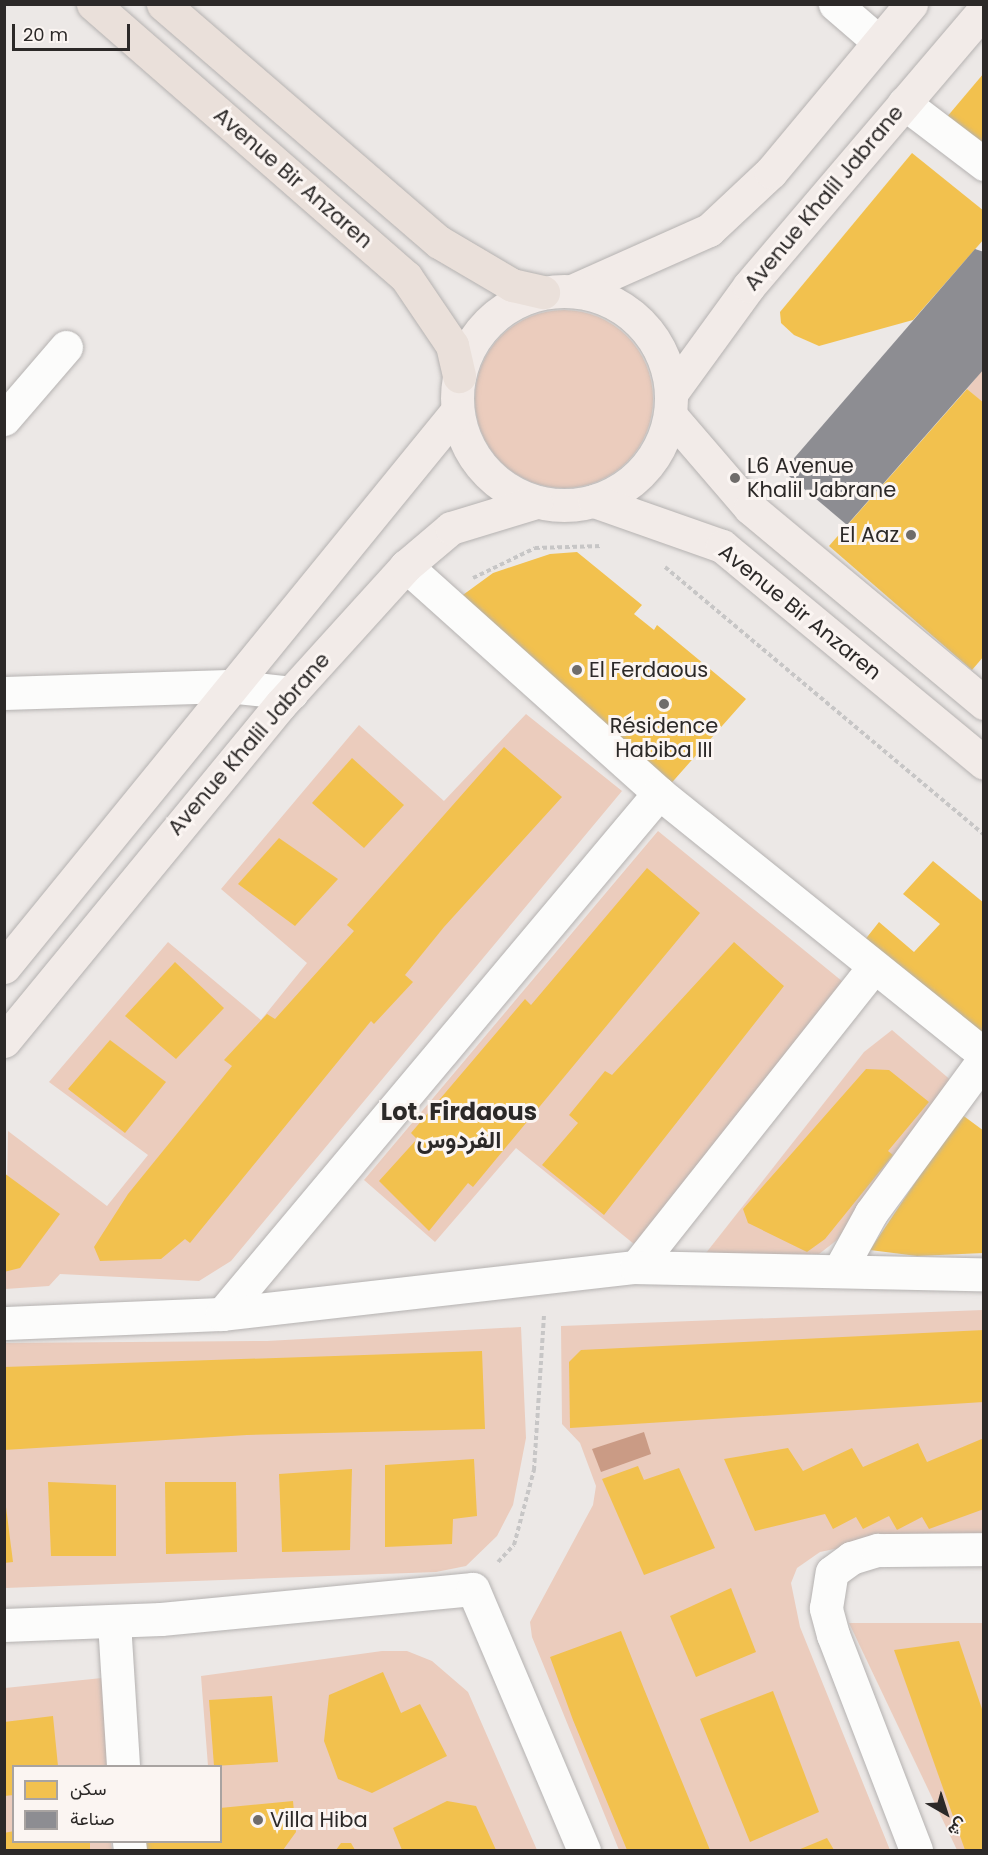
<!DOCTYPE html>
<meta charset="utf-8">
<style>
body{margin:0}
#map{position:relative;width:988px;height:1855px;overflow:hidden;background:#ece8e6;font-family:Poppins,Vazirmatn,sans-serif}
div>[style]{position:absolute}
.green>*{inset:0;background:#ebccbd}
.round{border-radius:50%}
.water>*{inset:0;background:#ca9b85}
.homes>*{inset:0;background:#f2c14e}
.industry>*{inset:0;background:#8d8d92}
.path>*{height:4px;margin-top:-2px;transform-origin:0;background:repeating-linear-gradient(90deg,#c7c6c6 0 4.5px,transparent 0 7.5px)}
.roads{filter:drop-shadow(0 0 2px #b5b2b1) drop-shadow(0 0 2px #b5b2b1)}
.minor>*{height:33px;margin:-16.5px;padding:0 16.5px;transform-origin:16.5px;border-radius:16.5px;background:#fcfcfb}
.major>*{height:33px;margin:-16.5px;padding:0 16.5px;transform-origin:16.5px;border-radius:16.5px;background:#f2ebe8}
.major>.ring{margin:-16.5px;padding:0;box-sizing:content-box;background:none;border:33px solid #f2ebe8;border-radius:50%}
.highway>*{height:33px;margin:-16.5px;padding:0 16.5px;transform-origin:16.5px;border-radius:16.5px;background:#eae0da}
.dots>*{width:16px;height:16px;translate:-50% -50%;box-sizing:border-box;border:3px solid #fbf5f2;border-radius:50%}
span{translate:-50% -50%;white-space:nowrap;text-align:center;line-height:1.15;-webkit-text-stroke:6px #fbf5f2;paint-order:stroke}
.street-label{font-size:21px;color:#2c2928}
.poi-label{font-size:21px;color:#2c2928}
.left{translate:0 -50%;text-align:left}
.right{translate:-100% -50%;text-align:right}
.quarter-label{font-size:24px;color:#2c2928;font-weight:700}
.frame{position:absolute;inset:0;border:6px solid #2c2928;pointer-events:none}
.legend{position:absolute;left:12px;top:1765px;width:210px;height:78px;box-sizing:border-box;background:#fbf5f2;border:2px solid #a8a3a1;margin:0;padding:8px 10px;list-style:none;font-size:18px;color:#2c2928}
.legend li{display:flex;align-items:center;gap:12px;height:30px}
.legend b{width:30px;border:2px solid #a8a3a1}
.north{position:absolute;left:916px;top:1783px;width:60px;height:60px;-webkit-text-stroke:4px #fbf5f2;paint-order:stroke;rotate:141deg;font-size:16px;font-weight:700;line-height:24px;text-align:center;color:#2c2928}
.north::after{content:'';display:block;margin:auto;width:21px;height:27px;background:#2c2928;clip-path:polygon(50% 0,100% 100%,50% 72%,0 100%)}
.scale{position:absolute;left:12px;top:24px;width:118px;height:27px;box-sizing:border-box;border:3px solid #2c2928;border-top:0;padding-left:8px;font-size:18px;line-height:21px;white-space:nowrap;color:#2c2928;-webkit-text-stroke:4px #fbf5f2;paint-order:stroke}
</style>
<div id="map">
<div class="green">
<i class="round" style="left:475px;top:310px;width:178px;height:178px"></i>
<i style="clip-path:polygon(983px 369px,983px 403px,967px 389px)"></i>
<i style="clip-path:polygon(526px 714px,622px 791px,231px 1261px,199px 1281px,60px 1274px,49px 1286px,5px 1289px,8px 1131px,107px 1206px,148px 1155px,49px 1082px,168px 942px,261px 1020px,307px 963px,221px 889px,359px 725px,444px 801px)"></i>
<i style="clip-path:polygon(658px 831px,848px 986px,634px 1244px,516px 1148px,435px 1242px,364px 1180px)"></i>
<i style="clip-path:polygon(892px 1030px,953px 1082px,837px 1240px,819px 1254px,702px 1258px,864px 1052px)"></i>
<i style="clip-path:polygon(983px 1310px,983px 1540px,864px 1543px,820px 1552px,797px 1568px,791px 1583px,800px 1627px,890px 1850px,619px 1850px,532px 1637px,530px 1622px,593px 1505px,596px 1486px,580px 1443px,562px 1424px,561px 1326px)"></i>
<i style="clip-path:polygon(521px 1327px,526px 1438px,513px 1505px,497px 1536px,466px 1566px,436px 1572px,5px 1588px,4px 1343px,267px 1341px)"></i>
<i style="clip-path:polygon(849px 1623px,983px 1623px,983px 1850px,957px 1850px)"></i>
<i style="clip-path:polygon(382px 1651px,407px 1651px,432px 1661px,468px 1692px,537px 1850px,137px 1850px,136px 1842px,220px 1842px,220px 1766px,208px 1766px,201px 1676px)"></i>
<i style="clip-path:polygon(102px 1678px,107px 1766px,14px 1766px,14px 1842px,111px 1842px,112px 1850px,5px 1850px,5px 1688px)"></i>
</div>
<div class="water">
<i style="clip-path:polygon(644px 1432px,651px 1454px,601px 1472px,592px 1449px)"></i>
</div>
<div class="homes">
<i style="clip-path:polygon(984px 73px,984px 148px,946px 118px)"></i>
<i style="clip-path:polygon(912px 153px,984px 211px,984px 239px,913px 320px,819px 346px,794px 335px,781px 323px,780px 312px)"></i>
<i style="clip-path:polygon(967px 389px,984px 403px,984px 656px,972px 670px,829px 546px)"></i>
<i style="clip-path:polygon(577px 552px,642px 605px,634px 614px,654px 630px,657px 625px,746px 699px,667px 788px,456px 600px,493px 573px,550px 554px)"></i>
<i style="clip-path:polygon(504px 747px,562px 797px,444px 927px,405px 975px,413px 982px,374px 1024px,371px 1021px,190px 1243px,185px 1239px,161px 1259px,100px 1261px,94px 1247px,128px 1194px,232px 1066px,224px 1060px,267px 1014px,275px 1019px,354px 931px,347px 925px)"></i>
<i style="clip-path:polygon(352px 758px,404px 805px,364px 848px,312px 803px)"></i>
<i style="clip-path:polygon(279px 838px,338px 879px,295px 926px,238px 884px)"></i>
<i style="clip-path:polygon(933px 861px,984px 903px,984px 1041px,864px 941px,879px 922px,914px 952px,940px 924px,903px 894px)"></i>
<i style="clip-path:polygon(647px 868px,700px 913px,473px 1187px,468px 1183px,429px 1231px,379px 1181px,417px 1139px,411px 1133px,525px 999px,531px 1005px)"></i>
<i style="clip-path:polygon(734px 942px,784px 986px,604px 1215px,542px 1165px,578px 1123px,569px 1115px,605px 1071px,612px 1075px)"></i>
<i style="clip-path:polygon(175px 962px,224px 1008px,176px 1059px,125px 1016px)"></i>
<i style="clip-path:polygon(110px 1040px,166px 1082px,125px 1133px,68px 1089px)"></i>
<i style="clip-path:polygon(866px 1069px,889px 1070px,929px 1102px,888px 1151px,893px 1155px,825px 1239px,807px 1252px,748px 1223px,743px 1209px)"></i>
<i style="clip-path:polygon(961px 1114px,984px 1131px,984px 1253px,917px 1256px,870px 1250px)"></i>
<i style="clip-path:polygon(4px 1173px,60px 1214px,20px 1268px,4px 1272px)"></i>
<i style="clip-path:polygon(984px 1330px,984px 1402px,570px 1428px,569px 1362px,581px 1350px)"></i>
<i style="clip-path:polygon(482px 1351px,485px 1429px,247px 1435px,4px 1450px,4px 1367px)"></i>
<i style="clip-path:polygon(984px 1438px,984px 1509px,929px 1529px,922px 1517px,897px 1530px,889px 1516px,863px 1529px,856px 1517px,833px 1529px,825px 1514px,755px 1531px,724px 1459px,788px 1448px,803px 1471px,852px 1448px,863px 1467px,918px 1443px,927px 1462px)"></i>
<i style="clip-path:polygon(474px 1459px,477px 1516px,453px 1519px,452px 1544px,385px 1547px,385px 1465px)"></i>
<i style="clip-path:polygon(638px 1466px,644px 1480px,679px 1468px,715px 1548px,644px 1575px,602px 1479px)"></i>
<i style="clip-path:polygon(352px 1469px,350px 1550px,282px 1552px,279px 1474px)"></i>
<i style="clip-path:polygon(48px 1482px,116px 1485px,116px 1556px,51px 1556px)"></i>
<i style="clip-path:polygon(165px 1482px,236px 1482px,237px 1552px,166px 1554px)"></i>
<i style="clip-path:polygon(4px 1491px,13px 1562px,4px 1563px)"></i>
<i style="clip-path:polygon(731px 1588px,756px 1652px,696px 1677px,670px 1616px)"></i>
<i style="clip-path:polygon(621px 1631px,644px 1689px,710px 1850px,627px 1850px,573px 1720px,550px 1657px)"></i>
<i style="clip-path:polygon(959px 1641px,984px 1715px,984px 1850px,965px 1850px,894px 1650px)"></i>
<i style="clip-path:polygon(383px 1672px,401px 1713px,420px 1704px,447px 1756px,372px 1793px,338px 1779px,324px 1741px,329px 1695px)"></i>
<i style="clip-path:polygon(773px 1691px,819px 1812px,750px 1842px,700px 1719px)"></i>
<i style="clip-path:polygon(272px 1696px,278px 1762px,214px 1766px,209px 1700px)"></i>
<i style="clip-path:polygon(53px 1716px,58px 1766px,14px 1766px,14px 1795px,4px 1796px,4px 1722px)"></i>
<i style="clip-path:polygon(293px 1801px,296px 1832px,283px 1850px,143px 1850px,142px 1842px,220px 1842px,220px 1808px)"></i>
<i style="clip-path:polygon(447px 1801px,476px 1806px,496px 1850px,402px 1850px,393px 1828px)"></i>
<i style="clip-path:polygon(14px 1831px,14px 1842px,90px 1842px,90px 1850px,4px 1850px,4px 1833px)"></i>
<i style="clip-path:polygon(827px 1838px,834px 1850px,798px 1850px)"></i>
<i style="clip-path:polygon(341px 1843px,351px 1843px,355px 1850px,336px 1850px)"></i>
</div>
<div class="industry">
<i style="clip-path:polygon(975px 249px,984px 252px,984px 369px,847px 525px,783px 471px)"></i>
</div>
<div class="path">
<i style="left:665px;top:567px;width:417px;rotate:40deg"></i>
<i style="left:473px;top:578px;width:69px;rotate:-25.8deg"></i>
<i style="left:535px;top:548px;width:67px;rotate:-1.7deg"></i>
<i style="left:498px;top:1562px;width:23px;rotate:-47deg"></i>
<i style="left:514px;top:1545px;width:78px;rotate:-75.1deg"></i>
<i style="left:534px;top:1470px;width:155px;rotate:-86.3deg"></i>
</div>
<div class="roads">
<div class="minor">
<i style="left:835px;top:4px;width:58px;rotate:40.8deg"></i>
<i style="left:904px;top:103px;width:101px;rotate:37.3deg"></i>
<i style="left:4px;top:419px;width:95px;rotate:-49.3deg"></i>
<i style="left:406px;top:566px;width:340px;rotate:41.9deg"></i>
<i style="left:659px;top:793px;width:417px;rotate:38.8deg"></i>
<i style="left:4px;top:693px;width:224px;rotate:-1.8deg"></i>
<i style="left:228px;top:686px;width:64px;rotate:6.2deg"></i>
<i style="left:636px;top:1267px;width:383px;rotate:-51.6deg"></i>
<i style="left:839px;top:1271px;width:66px;rotate:-61.1deg"></i>
<i style="left:871px;top:1213px;width:191px;rotate:-53.7deg"></i>
<i style="left:222px;top:1314px;width:680px;rotate:-50.01deg"></i>
<i style="left:4px;top:1323px;width:218px;rotate:-2.4deg"></i>
<i style="left:222px;top:1314px;width:417px;rotate:-6.5deg"></i>
<i style="left:636px;top:1267px;width:348px;rotate:1.2deg"></i>
<i style="left:114px;top:1622px;width:144px;rotate:86.4deg"></i>
<i style="left:4px;top:1625px;width:157px;rotate:-2.2deg"></i>
<i style="left:161px;top:1619px;width:313px;rotate:-5.5deg"></i>
<i style="left:473px;top:1589px;width:284px;rotate:67deg"></i>
<i style="left:129px;top:1842px;width:8px;rotate:83deg"></i>
<i style="left:916px;top:1850px;width:230px;rotate:-111.1deg"></i>
<i style="left:833px;top:1635px;width:28px;rotate:-105deg"></i>
<i style="left:826px;top:1608px;width:36px;rotate:-81deg"></i>
<i style="left:832px;top:1572px;width:24px;rotate:-36deg"></i>
<i style="left:851px;top:1558px;width:28px;rotate:-17deg"></i>
<i style="left:878px;top:1550px;width:106px;rotate:-0.5deg"></i>
</div>
<div class="major">
<i style="left:574px;top:290px;width:148px;rotate:-24deg"></i>
<i style="left:709px;top:230px;width:85px;rotate:-43.1deg"></i>
<i style="left:771px;top:172px;width:219px;rotate:-50.2deg"></i>
<i class="ring" style="left:457px;top:291px;width:181px;height:181px"></i>
<i style="left:672px;top:392px;width:131px;rotate:-54deg"></i>
<i style="left:749px;top:286px;width:362px;rotate:-49.6deg"></i>
<i style="left:671px;top:416px;width:121px;rotate:49.3deg"></i>
<i style="left:750px;top:508px;width:305px;rotate:39.8deg"></i>
<i style="left:594px;top:501px;width:136px;rotate:19.4deg"></i>
<i style="left:722px;top:546px;width:340px;rotate:39.6deg"></i>
<i style="left:4px;top:967px;width:717px;rotate:-50.83deg"></i>
<i style="left:4px;top:1041px;width:435px;rotate:-50.6deg"></i>
<i style="left:280px;top:705px;width:188px;rotate:-47.8deg"></i>
<i style="left:406px;top:566px;width:59px;rotate:-40.2deg"></i>
<i style="left:451px;top:528px;width:89px;rotate:-17deg"></i>
</div>
<div class="highway">
<i style="left:93px;top:4px;width:415px;rotate:41.1deg"></i>
<i style="left:406px;top:277px;width:82px;rotate:55.9deg"></i>
<i style="left:452px;top:345px;width:32px;rotate:77deg"></i>
<i style="left:163px;top:4px;width:364px;rotate:40.8deg"></i>
<i style="left:439px;top:242px;width:85px;rotate:30.5deg"></i>
<i style="left:512px;top:285px;width:32px;rotate:13deg"></i>
</div>
</div>
<div class="dots">
<i style="left:735px;top:478px;background:#6f6c6a"></i>
<i style="left:911px;top:535px;background:#6f6c6a"></i>
<i style="left:577px;top:670px;background:#6f6c6a"></i>
<i style="left:664px;top:704px;background:#6f6c6a"></i>
<i style="left:258px;top:1820px;background:#6f6c6a"></i>
</div>
<div class="street-label">
<span style="left:293px;top:178px;rotate:41deg">Avenue Bir Anzaren</span>
<span style="left:824px;top:198px;rotate:-50deg">Avenue Khalil Jabrane</span>
<span style="left:800px;top:612px;rotate:39deg">Avenue Bir Anzaren</span>
<span style="left:249px;top:744px;rotate:-49deg">Avenue Khalil Jabrane</span>
</div>
<div class="poi-label">
<span class="left" style="left:747px;top:478px">L6 Avenue<br>Khalil Jabrane</span>
<span class="right" style="left:899px;top:535px">El Aaz</span>
<span class="left" style="left:589px;top:670px">El Ferdaous</span>
<span style="left:664px;top:738px">Résidence<br>Habiba III</span>
<span class="left" style="left:270px;top:1820px">Villa Hiba</span>
</div>
<div class="quarter-label">
<span style="left:459px;top:1126px">Lot. Firdaous<br>الفردوس</span>
</div>
<div class="frame"></div>
<ul class="legend">
<li><b style="height:16px;background:#f2c14e"></b>سكن</li>
<li><b style="height:16px;background:#8d8d92"></b>صناعة</li>
</ul>
<div class="north">ش</div>
<div class="scale">20 m</div>
</div>
